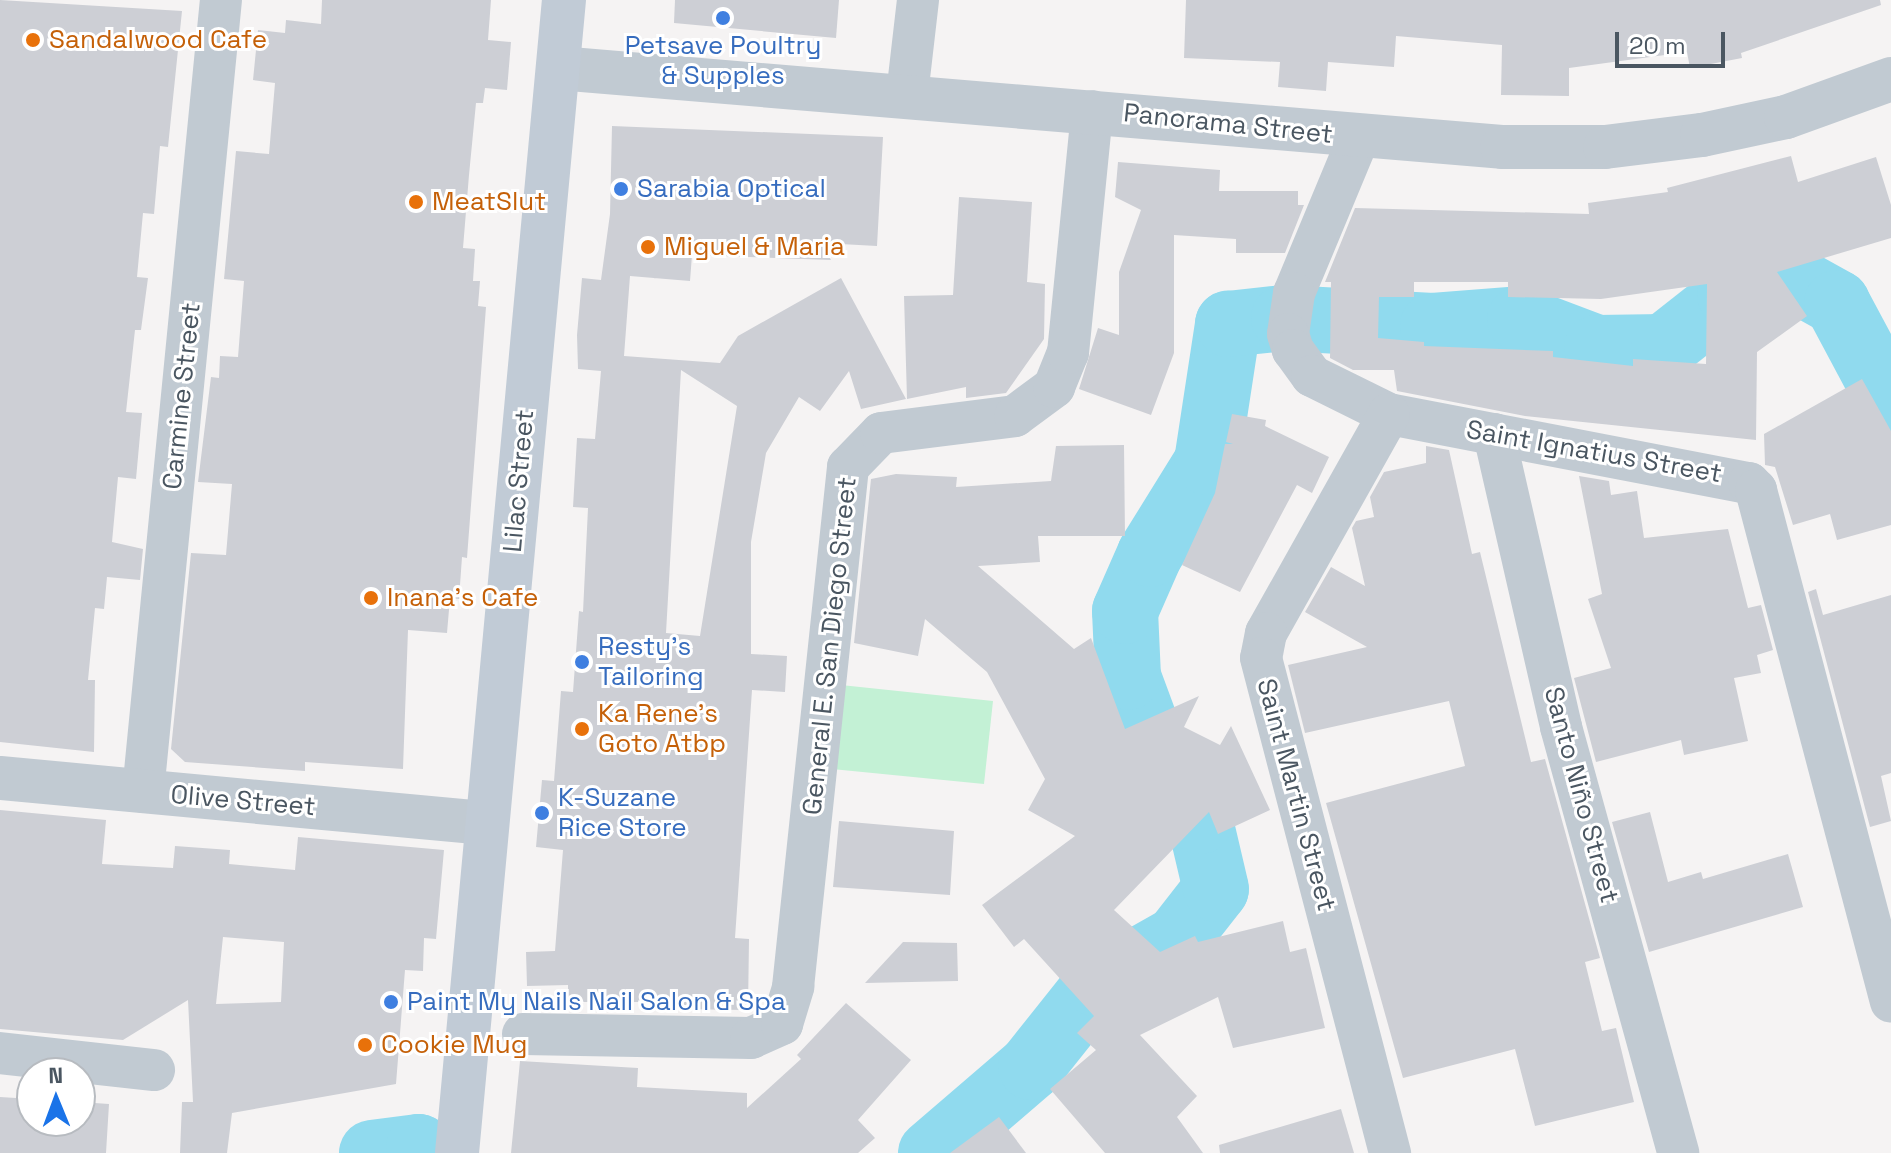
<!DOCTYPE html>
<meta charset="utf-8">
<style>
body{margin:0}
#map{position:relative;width:1891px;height:1153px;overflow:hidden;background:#f5f3f3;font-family:"Space Grotesk",sans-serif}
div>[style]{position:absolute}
.green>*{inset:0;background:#c3f1d5}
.river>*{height:66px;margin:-33px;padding:0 33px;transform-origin:33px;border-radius:33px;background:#90daee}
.building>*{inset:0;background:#cdcfd5}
.minor>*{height:42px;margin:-21px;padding:0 21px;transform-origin:21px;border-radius:21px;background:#c1cad2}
.tertiary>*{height:44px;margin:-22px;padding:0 22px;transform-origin:22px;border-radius:22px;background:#c1cad2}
.secondary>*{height:44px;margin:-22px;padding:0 22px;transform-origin:22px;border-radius:22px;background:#c1cbd6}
.dots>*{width:22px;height:22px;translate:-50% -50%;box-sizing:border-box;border:4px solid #fff;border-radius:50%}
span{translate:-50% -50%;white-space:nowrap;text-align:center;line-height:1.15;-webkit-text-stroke:6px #fff;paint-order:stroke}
.food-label{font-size:26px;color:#c56008}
.left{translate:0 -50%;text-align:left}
.shop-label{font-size:26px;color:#366cbe}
.street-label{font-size:26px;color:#4a5661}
.north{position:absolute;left:16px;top:1057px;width:80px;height:80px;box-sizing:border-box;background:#fff;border:2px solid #b7bbc0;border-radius:50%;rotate:359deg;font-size:22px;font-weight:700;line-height:32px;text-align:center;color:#4a5661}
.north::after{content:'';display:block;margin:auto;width:28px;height:36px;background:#1a73e8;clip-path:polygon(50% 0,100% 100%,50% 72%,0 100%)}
.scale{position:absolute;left:1615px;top:32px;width:110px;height:36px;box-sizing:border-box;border:4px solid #4a5661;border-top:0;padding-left:10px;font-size:24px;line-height:28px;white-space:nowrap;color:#4a5661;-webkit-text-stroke:6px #fff;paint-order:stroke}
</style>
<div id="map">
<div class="green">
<i style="clip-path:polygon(841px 685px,993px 701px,984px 784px,832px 769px)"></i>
</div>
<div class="river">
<i style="left:372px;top:1153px;width:47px;rotate:-7.3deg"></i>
<i style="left:419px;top:1147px;width:13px;rotate:29deg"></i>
<i style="left:931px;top:1153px;width:132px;rotate:-40.7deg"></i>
<i style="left:1031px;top:1067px;width:106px;rotate:-51.5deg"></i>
<i style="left:1097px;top:984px;width:92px;rotate:-29.4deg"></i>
<i style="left:1177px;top:939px;width:63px;rotate:-52deg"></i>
<i style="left:1216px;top:889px;width:70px;rotate:-103.2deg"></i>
<i style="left:1200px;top:821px;width:92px;rotate:-121.3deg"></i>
<i style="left:1152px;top:742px;width:69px;rotate:-110.3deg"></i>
<i style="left:1128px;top:677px;width:66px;rotate:-92.6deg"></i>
<i style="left:1125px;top:611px;width:62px;rotate:-66.3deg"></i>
<i style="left:1150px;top:554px;width:108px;rotate:-58.2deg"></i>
<i style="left:1207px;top:462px;width:140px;rotate:-81.3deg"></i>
<i style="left:1228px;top:324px;width:56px;rotate:-6.1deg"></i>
<i style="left:1284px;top:318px;width:149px;rotate:3.1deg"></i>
<i style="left:1433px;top:326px;width:87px;rotate:-4.6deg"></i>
<i style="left:1520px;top:319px;width:82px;rotate:20.6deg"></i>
<i style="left:1597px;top:348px;width:67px;rotate:-0.9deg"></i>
<i style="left:1664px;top:347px;width:84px;rotate:-38.2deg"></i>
<i style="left:1730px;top:295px;width:59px;rotate:-20.9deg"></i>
<i style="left:1785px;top:274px;width:60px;rotate:29.1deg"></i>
<i style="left:1837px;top:303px;width:115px;rotate:61.9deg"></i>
</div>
<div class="building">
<i style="clip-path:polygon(0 0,182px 11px,168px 147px,160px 146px,154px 214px,143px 213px,137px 277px,148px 278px,141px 330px,135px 330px,126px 412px,142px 413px,136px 479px,118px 477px,112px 542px,143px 549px,140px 580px,107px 577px,104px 609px,95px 608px,88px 680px,95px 680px,94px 752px,0 742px)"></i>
<i style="clip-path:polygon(322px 0,491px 0,488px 40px,511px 42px,507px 90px,485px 88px,483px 103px,476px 103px,469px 175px,463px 248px,475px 249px,473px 281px,480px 281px,478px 306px,486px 307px,467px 558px,462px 557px,459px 599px,450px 598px,447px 633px,408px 630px,403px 769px,305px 762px,305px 771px,185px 762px,171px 749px,191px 553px,226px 555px,232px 484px,198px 482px,211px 377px,219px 378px,220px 356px,238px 357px,244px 281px,224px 279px,236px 151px,269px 154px,275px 83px,253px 80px,258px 30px,285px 33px,286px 20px,321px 24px)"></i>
<i style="clip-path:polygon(675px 0,839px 0,836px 38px,674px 23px)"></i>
<i style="clip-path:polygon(1186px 0,1880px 0,1881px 5px,1741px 53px,1742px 58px,1690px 68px,1687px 52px,1569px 68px,1569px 96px,1501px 95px,1502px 45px,1396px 36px,1394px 67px,1328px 62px,1326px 91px,1278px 87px,1280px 62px,1184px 58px)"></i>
<i style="clip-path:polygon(evenodd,612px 126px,883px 137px,877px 246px,822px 243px,831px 260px,692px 255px,690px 281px,630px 276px,624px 356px,720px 363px,738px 336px,841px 278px,906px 399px,861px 409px,849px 371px,820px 411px,799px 397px,766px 453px,751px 542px,751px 654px,787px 656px,785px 692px,752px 690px,735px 938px,749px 939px,748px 1010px,665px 1009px,665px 1002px,568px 1002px,568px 985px,527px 986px,526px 952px,555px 951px,563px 850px,536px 847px,542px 780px,554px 781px,561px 691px,573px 692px,579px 611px,583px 612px,588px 508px,573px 507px,577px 438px,595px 439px,601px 371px,578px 369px,577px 335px,582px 278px,601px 280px,610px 214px,612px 126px,681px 370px,737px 406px,700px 636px,666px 633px,681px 370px)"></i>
<i style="clip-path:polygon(evenodd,1791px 156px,1798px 182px,1876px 157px,1891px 205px,1891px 238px,1777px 272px,1807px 316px,1757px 352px,1756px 440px,1525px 416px,1397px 391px,1394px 370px,1353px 370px,1330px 358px,1331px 282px,1325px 282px,1355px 208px,1589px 214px,1588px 203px,1668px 192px,1667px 188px,1791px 156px,1414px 282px,1508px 282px,1508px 297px,1601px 299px,1707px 284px,1706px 364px,1633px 359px,1633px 366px,1553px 357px,1553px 351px,1424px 346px,1424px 342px,1378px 338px,1379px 297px,1414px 297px,1414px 282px)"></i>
<i style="clip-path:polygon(1118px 162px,1220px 170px,1219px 191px,1298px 191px,1298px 205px,1304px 205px,1285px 253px,1236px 253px,1236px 239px,1174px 235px,1174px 353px,1151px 415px,1079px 389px,1098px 328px,1119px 335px,1119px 272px,1141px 210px,1115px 197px)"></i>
<i style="clip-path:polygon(959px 197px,1032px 202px,1027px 282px,1045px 284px,1044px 339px,1006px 393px,966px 398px,966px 387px,907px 399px,904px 296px,953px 295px)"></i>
<i style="clip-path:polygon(1862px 379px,1891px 431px,1891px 525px,1837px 540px,1830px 514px,1793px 525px,1775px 467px,1765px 465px,1764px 434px)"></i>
<i style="clip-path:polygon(1232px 414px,1266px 420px,1265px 426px,1329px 457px,1312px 493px,1297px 485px,1240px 592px,1182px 565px,1215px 493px,1225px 444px,1233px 444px,1226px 442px)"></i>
<i style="clip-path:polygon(1124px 445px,1125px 536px,1038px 536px,1040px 562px,978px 566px,1074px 649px,1091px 638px,1125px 729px,1199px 696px,1184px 727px,1220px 745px,1231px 726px,1270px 810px,1218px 834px,1209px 812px,1114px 910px,1160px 952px,1195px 936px,1198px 942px,1283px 921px,1290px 952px,1306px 948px,1325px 1028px,1233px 1048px,1218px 997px,1140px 1035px,1197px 1096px,1177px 1117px,1203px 1153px,1105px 1153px,1050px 1089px,1096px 1050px,1077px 1033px,1094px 1016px,1024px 939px,1014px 947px,982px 905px,1075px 836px,1028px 810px,1045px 779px,987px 672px,925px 619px,918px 656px,854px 643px,871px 479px,896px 474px,957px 477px,956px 487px,1051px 481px,1056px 446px)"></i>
<i style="clip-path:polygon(1426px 446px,1449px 450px,1472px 554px,1480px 552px,1531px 762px,1545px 759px,1600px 958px,1585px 962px,1602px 1031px,1616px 1028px,1634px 1102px,1535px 1126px,1515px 1049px,1403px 1078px,1326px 803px,1465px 766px,1449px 701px,1305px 733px,1288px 665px,1367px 647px,1305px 612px,1331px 567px,1365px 586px,1352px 528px,1356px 521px,1374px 517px,1370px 497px,1384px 472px,1426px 463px)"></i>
<i style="clip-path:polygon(1579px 476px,1609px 481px,1611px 495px,1637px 491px,1644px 538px,1728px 529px,1748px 608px,1761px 605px,1773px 650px,1757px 655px,1761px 673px,1734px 678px,1748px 741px,1684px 755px,1681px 740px,1596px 762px,1574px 678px,1611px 668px,1588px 599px,1602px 594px)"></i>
<i style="clip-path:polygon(1816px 589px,1823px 615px,1891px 595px,1891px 773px,1881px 776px,1891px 821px,1870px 827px,1808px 592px)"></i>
<i style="clip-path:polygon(evenodd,0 810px,106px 820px,102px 864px,173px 868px,175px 846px,230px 850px,229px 864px,295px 870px,298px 837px,444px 850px,436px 939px,424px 938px,423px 971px,405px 970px,396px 1084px,232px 1113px,227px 1153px,180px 1153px,182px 1102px,193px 1102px,188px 1000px,123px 1040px,0 1029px,0 810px,223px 937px,284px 942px,281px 1002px,216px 1004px,223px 937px)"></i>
<i style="clip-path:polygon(1650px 812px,1668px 882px,1701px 872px,1703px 879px,1788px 854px,1803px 907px,1649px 952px,1612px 822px)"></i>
<i style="clip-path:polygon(839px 821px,954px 831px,950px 895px,833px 887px)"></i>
<i style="clip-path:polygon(903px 942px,957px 943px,958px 981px,865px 983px)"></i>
<i style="clip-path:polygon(846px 1003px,911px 1060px,858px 1120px,875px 1138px,858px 1153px,511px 1153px,520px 1061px,638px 1068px,637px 1087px,747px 1093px,747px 1108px,801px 1059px,797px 1055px)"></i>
<i style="clip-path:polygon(0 1097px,32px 1099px,32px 1121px,80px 1121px,80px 1102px,109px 1104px,106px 1153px,0 1153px)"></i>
<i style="clip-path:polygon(1341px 1109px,1354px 1153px,1220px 1153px,1219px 1145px)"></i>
<i style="clip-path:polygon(999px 1117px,1026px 1153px,950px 1153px)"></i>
</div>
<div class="minor">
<i style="left:907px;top:95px;width:96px;rotate:-83.4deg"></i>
<i style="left:1359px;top:137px;width:169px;rotate:112.6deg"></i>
<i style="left:1294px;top:293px;width:41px;rotate:98.3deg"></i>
<i style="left:1288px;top:334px;width:17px;rotate:73deg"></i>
<i style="left:1293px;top:350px;width:32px;rotate:54deg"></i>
<i style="left:1312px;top:376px;width:86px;rotate:26.3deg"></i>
<i style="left:1389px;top:414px;width:367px;rotate:10.9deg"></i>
<i style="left:1749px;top:483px;width:10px;rotate:45deg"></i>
<i style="left:1756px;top:490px;width:529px;rotate:75.23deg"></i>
<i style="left:1389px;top:414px;width:251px;rotate:119.3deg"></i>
<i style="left:1266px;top:633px;width:25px;rotate:101deg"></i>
<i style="left:1261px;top:658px;width:512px;rotate:75.39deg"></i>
<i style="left:1494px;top:434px;width:301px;rotate:77.1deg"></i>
<i style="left:1561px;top:727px;width:442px;rotate:74.6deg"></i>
<i style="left:143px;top:792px;width:796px;rotate:-84.38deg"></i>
<i style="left:523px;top:1034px;width:228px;rotate:1deg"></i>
<i style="left:751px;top:1038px;width:34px;rotate:-24deg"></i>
<i style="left:782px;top:1024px;width:39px;rotate:-73deg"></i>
<i style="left:793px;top:987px;width:523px;rotate:-83.96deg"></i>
<i style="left:848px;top:467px;width:47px;rotate:-45.9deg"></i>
<i style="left:881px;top:433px;width:135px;rotate:-7.2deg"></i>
<i style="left:1015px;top:416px;width:49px;rotate:-36.6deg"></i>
<i style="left:1054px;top:387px;width:37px;rotate:-68deg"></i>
<i style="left:1068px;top:353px;width:243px;rotate:-84.3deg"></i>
<i style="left:0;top:1053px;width:155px;rotate:6.3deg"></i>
</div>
<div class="tertiary">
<i style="left:558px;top:68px;width:947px;rotate:4.78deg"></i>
<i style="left:1502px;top:147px;width:103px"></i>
<i style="left:1605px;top:147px;width:98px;rotate:-7.1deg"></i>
<i style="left:1702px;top:135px;width:86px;rotate:-12.1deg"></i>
<i style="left:1786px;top:117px;width:112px;rotate:-19.9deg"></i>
<i style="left:0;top:778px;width:488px;rotate:5.3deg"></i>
</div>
<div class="secondary">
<i style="left:457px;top:1153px;width:1158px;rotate:-84.7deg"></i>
</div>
<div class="dots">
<i style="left:723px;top:18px;background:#3f7fe0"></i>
<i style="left:33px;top:40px;background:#e8710a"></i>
<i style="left:621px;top:189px;background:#3f7fe0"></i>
<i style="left:416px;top:202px;background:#e8710a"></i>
<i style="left:648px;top:247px;background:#e8710a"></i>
<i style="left:371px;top:598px;background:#e8710a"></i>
<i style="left:582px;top:662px;background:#3f7fe0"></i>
<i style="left:582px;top:729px;background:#e8710a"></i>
<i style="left:542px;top:813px;background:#3f7fe0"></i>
<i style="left:391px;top:1002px;background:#3f7fe0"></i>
<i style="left:365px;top:1045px;background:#e8710a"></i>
</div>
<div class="food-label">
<span class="left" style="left:49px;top:40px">Sandalwood Cafe</span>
<span class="left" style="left:432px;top:202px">MeatSlut</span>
<span class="left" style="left:664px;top:247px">Miguel &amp; Maria</span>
<span class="left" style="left:387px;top:598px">Inana's Cafe</span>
<span class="left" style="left:598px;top:729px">Ka Rene's<br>Goto Atbp</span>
<span class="left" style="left:381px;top:1045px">Cookie Mug</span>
</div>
<div class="shop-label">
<span style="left:723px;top:61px">Petsave Poultry<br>&amp; Supples</span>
<span class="left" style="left:637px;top:189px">Sarabia Optical</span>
<span class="left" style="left:598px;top:662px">Resty's<br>Tailoring</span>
<span class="left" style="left:558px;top:813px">K-Suzane<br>Rice Store</span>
<span class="left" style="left:407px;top:1002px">Paint My Nails Nail Salon &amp; Spa</span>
</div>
<div class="street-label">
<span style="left:1228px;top:124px;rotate:6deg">Panorama Street</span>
<span style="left:182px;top:396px;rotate:-84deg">Carmine Street</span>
<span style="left:1594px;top:452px;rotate:10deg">Saint Ignatius Street</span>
<span style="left:519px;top:481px;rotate:-85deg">Lilac Street</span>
<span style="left:830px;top:646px;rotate:-84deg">General E. San Diego Street</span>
<span style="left:1296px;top:795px;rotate:75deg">Saint Martin Street</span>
<span style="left:1581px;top:795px;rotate:75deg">Santo Niño Street</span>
<span style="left:243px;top:801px;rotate:5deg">Olive Street</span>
</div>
<div class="north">N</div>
<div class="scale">20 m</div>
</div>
